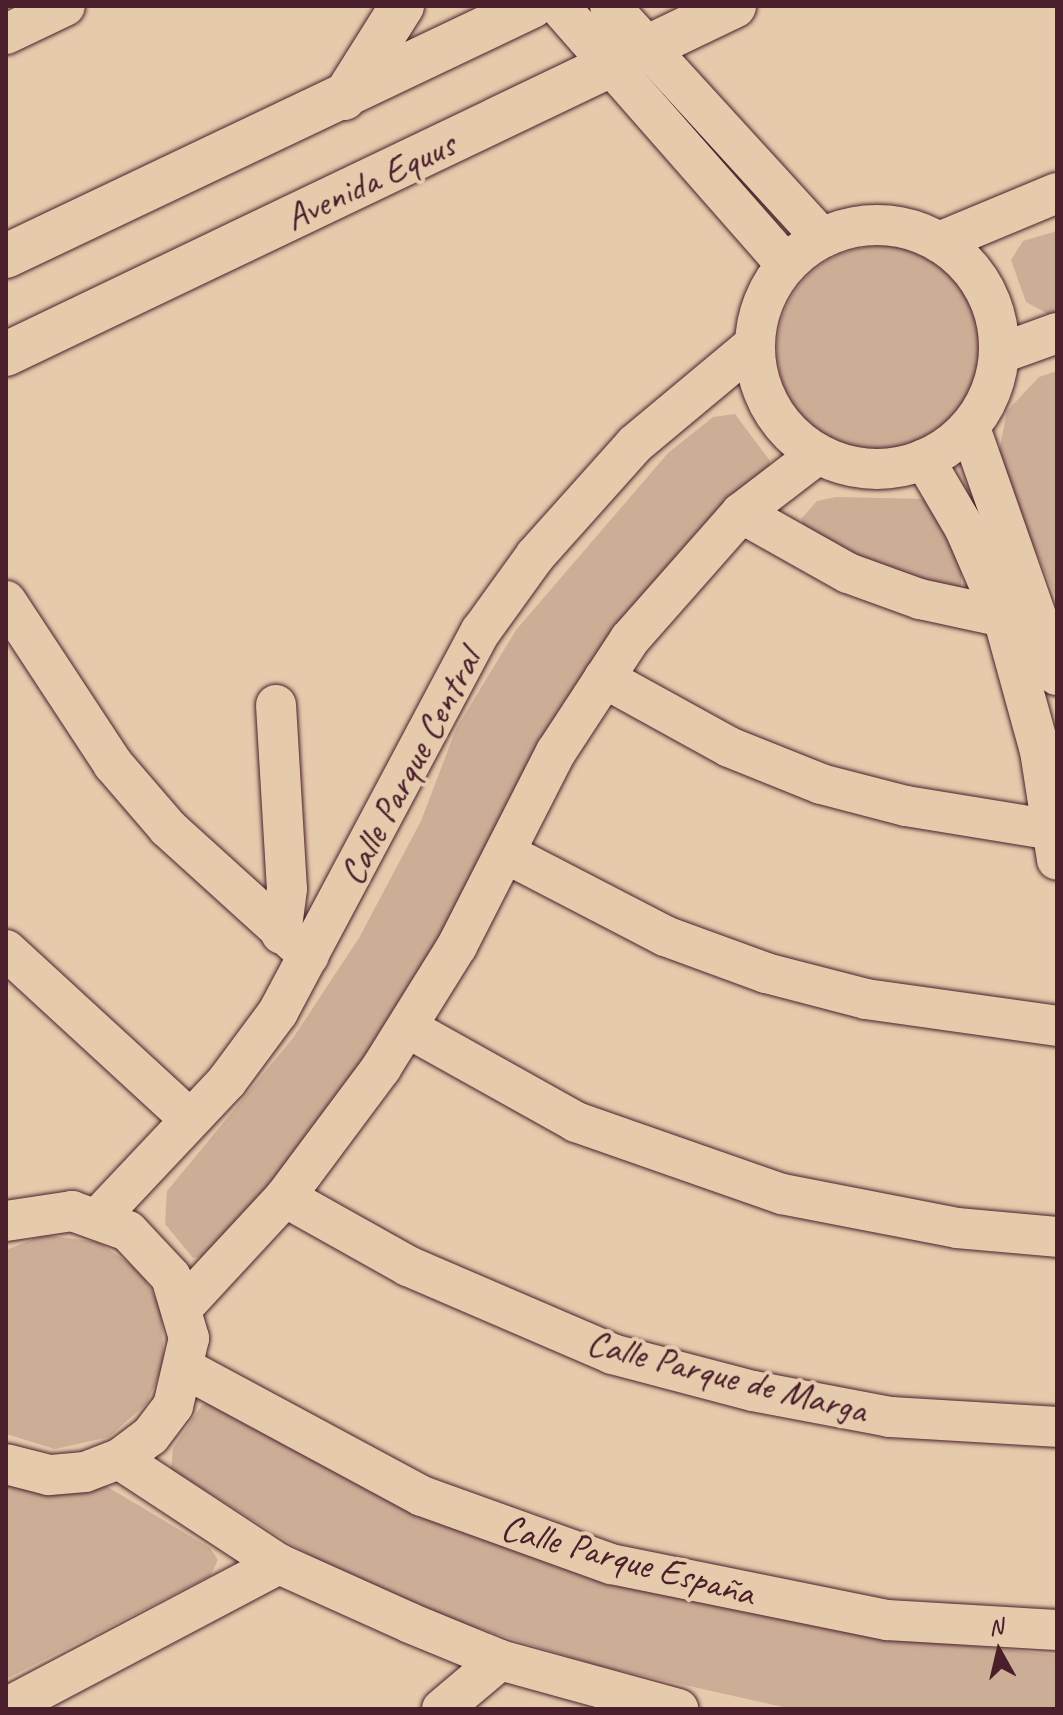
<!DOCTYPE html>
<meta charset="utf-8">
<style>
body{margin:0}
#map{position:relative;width:1063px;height:1715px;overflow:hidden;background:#e5caac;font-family:Caveat,sans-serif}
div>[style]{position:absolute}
.green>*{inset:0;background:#ccae97}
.round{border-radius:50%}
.roads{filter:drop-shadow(0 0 2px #4a1f2b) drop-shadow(0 0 2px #4a1f2b)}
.minor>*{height:40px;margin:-20px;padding:0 20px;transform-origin:20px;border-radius:20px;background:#e5caac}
.minor>.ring{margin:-20px;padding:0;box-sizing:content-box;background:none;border:40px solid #e5caac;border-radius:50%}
.major>*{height:44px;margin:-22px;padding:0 22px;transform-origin:22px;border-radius:22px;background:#e5caac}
span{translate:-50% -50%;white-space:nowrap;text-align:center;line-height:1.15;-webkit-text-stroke:8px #e5caac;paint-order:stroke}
.street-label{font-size:38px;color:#4a1f2b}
.frame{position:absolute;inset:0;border:8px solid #4a1f2b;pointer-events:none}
.north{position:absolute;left:959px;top:1611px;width:80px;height:80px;-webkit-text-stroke:6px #e5caac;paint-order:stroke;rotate:352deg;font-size:22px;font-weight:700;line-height:32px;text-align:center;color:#4a1f2b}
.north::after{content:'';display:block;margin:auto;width:28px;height:36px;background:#4a1f2b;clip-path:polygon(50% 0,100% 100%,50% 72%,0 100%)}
</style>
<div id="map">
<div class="green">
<i style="clip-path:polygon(1057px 231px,1057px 319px,1026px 302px,1011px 260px,1023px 241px)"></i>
<i class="round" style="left:777px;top:246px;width:206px;height:206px"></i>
<i style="clip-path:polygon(1057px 371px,1057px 600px,997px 462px,1007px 411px,1039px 377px)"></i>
<i style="clip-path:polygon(735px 414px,770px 461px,766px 481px,699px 541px,409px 1013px,214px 1256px,193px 1258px,165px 1224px,167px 1191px,293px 1038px,359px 938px,421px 821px,456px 729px,516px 630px,668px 453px,713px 417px)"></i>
<i style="clip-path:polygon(836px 497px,929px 499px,961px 560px,961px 586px,942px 590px,812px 545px,801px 519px,817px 501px)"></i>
<i style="clip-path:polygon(44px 1235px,98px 1242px,140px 1271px,161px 1308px,164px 1363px,147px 1403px,109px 1437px,55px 1449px,6px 1434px,6px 1250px)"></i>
<i style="clip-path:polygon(220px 1398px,268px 1430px,888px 1637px,1057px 1655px,1057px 1709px,792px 1709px,599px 1666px,448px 1619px,343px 1576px,171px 1469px,173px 1448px,202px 1405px)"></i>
<i style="clip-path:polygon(96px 1480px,210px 1548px,218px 1560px,210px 1576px,6px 1679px,6px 1486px)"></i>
</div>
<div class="roads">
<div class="minor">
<i style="left:559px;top:6px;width:344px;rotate:48.7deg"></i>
<i style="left:610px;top:6px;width:314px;rotate:47.6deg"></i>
<i style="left:6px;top:34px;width:65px;rotate:-25.4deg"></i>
<i class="ring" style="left:755px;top:225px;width:204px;height:204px"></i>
<i style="left:939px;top:242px;width:128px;rotate:-22.6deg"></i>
<i style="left:999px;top:354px;width:62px;rotate:-19.9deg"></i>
<i style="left:970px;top:428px;width:262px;rotate:70.6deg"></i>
<i style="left:924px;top:459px;width:81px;rotate:59.6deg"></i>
<i style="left:965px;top:529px;width:96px;rotate:66.6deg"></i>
<i style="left:1003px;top:617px;width:139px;rotate:74.6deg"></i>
<i style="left:1040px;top:751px;width:110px;rotate:81.1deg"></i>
<i style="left:741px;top:513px;width:123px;rotate:29.3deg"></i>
<i style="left:848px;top:573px;width:77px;rotate:19.9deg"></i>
<i style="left:920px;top:599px;width:85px;rotate:12.2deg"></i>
<i style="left:6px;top:601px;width:195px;rotate:56.7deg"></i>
<i style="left:113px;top:764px;width:84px;rotate:49.3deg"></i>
<i style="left:168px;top:828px;width:190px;rotate:42.2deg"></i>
<i style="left:604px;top:678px;width:143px;rotate:28.9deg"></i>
<i style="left:729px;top:747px;width:99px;rotate:21.9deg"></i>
<i style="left:821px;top:784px;width:88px;rotate:14.5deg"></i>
<i style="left:906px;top:806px;width:149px;rotate:9.3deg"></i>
<i style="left:276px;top:705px;width:184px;rotate:86.6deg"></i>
<i style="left:287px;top:889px;width:45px;rotate:97.6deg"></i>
<i style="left:507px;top:854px;width:178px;rotate:27.4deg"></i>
<i style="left:665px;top:936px;width:108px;rotate:20.1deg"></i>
<i style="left:766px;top:973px;width:103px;rotate:14.6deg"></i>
<i style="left:866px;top:999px;width:193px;rotate:8deg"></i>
<i style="left:6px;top:950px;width:250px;rotate:42.6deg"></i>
<i style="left:408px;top:1028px;width:193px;rotate:29.2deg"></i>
<i style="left:576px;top:1122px;width:218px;rotate:19.3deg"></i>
<i style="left:782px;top:1194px;width:178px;rotate:11deg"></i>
<i style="left:957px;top:1228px;width:100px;rotate:5.1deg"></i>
<i style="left:285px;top:1197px;width:141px;rotate:29.3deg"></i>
<i style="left:408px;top:1266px;width:222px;rotate:23.3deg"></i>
<i style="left:612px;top:1354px;width:146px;rotate:14.7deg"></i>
<i style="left:753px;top:1391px;width:139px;rotate:10.7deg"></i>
<i style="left:890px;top:1417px;width:167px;rotate:3.4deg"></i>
<i style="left:99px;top:1217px;width:187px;rotate:-46.7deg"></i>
<i style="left:227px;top:1081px;width:86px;rotate:-53.5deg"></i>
<i style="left:278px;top:1012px;width:432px;rotate:-62deg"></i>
<i style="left:481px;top:631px;width:92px;rotate:-54.2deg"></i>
<i style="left:535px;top:556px;width:150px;rotate:-48.2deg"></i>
<i style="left:635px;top:444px;width:155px;rotate:-39.8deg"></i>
<i style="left:6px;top:1221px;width:67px;rotate:-8.6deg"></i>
<i style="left:72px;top:1211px;width:59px;rotate:19.7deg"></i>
<i style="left:128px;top:1231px;width:63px;rotate:46.9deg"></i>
<i style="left:171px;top:1277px;width:64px;rotate:73.6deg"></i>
<i style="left:189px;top:1338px;width:70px;rotate:103.2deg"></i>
<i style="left:173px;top:1406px;width:38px;rotate:127deg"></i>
<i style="left:150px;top:1436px;width:39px;rotate:143deg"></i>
<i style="left:119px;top:1459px;width:36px;rotate:159deg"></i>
<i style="left:85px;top:1472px;width:36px;rotate:175deg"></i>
<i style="left:49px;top:1475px;width:44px;rotate:-165.7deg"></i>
<i style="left:184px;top:1306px;width:149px;rotate:-47.2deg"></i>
<i style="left:285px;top:1197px;width:161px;rotate:-53.3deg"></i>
<i style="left:381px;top:1068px;width:144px;rotate:-58.1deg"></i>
<i style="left:457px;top:946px;width:218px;rotate:-63deg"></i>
<i style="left:556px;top:752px;width:135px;rotate:-56.8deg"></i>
<i style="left:630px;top:639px;width:168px;rotate:-48.6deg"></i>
<i style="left:741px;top:513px;width:97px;rotate:-37.5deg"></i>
<i style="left:186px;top:1369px;width:268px;rotate:28.3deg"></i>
<i style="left:422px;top:1496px;width:201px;rotate:19.8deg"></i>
<i style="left:611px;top:1564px;width:282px;rotate:11.5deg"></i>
<i style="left:887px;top:1620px;width:170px;rotate:3.4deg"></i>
<i style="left:119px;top:1459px;width:191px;rotate:33.3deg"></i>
<i style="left:279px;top:1564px;width:144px;rotate:24.2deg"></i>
<i style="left:410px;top:1623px;width:97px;rotate:22.3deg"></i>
<i style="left:500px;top:1660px;width:185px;rotate:15.4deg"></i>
<i style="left:6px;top:1708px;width:309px;rotate:-27.8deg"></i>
<i style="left:442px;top:1709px;width:76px;rotate:-40.2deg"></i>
</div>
<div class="major">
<i style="left:344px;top:98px;width:109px;rotate:-57.8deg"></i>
<i style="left:6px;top:256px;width:582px;rotate:-25.42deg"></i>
<i style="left:6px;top:354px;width:807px;rotate:-25.55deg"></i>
</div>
</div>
<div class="street-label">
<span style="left:370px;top:181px;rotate:-25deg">Avenida Equus</span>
<span style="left:410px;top:767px;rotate:-62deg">Calle Parque Central</span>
<span style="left:727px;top:1376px;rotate:14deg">Calle Parque de Marga</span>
<span style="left:628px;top:1560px;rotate:15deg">Calle Parque España</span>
</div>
<div class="frame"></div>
<div class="north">N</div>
</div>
